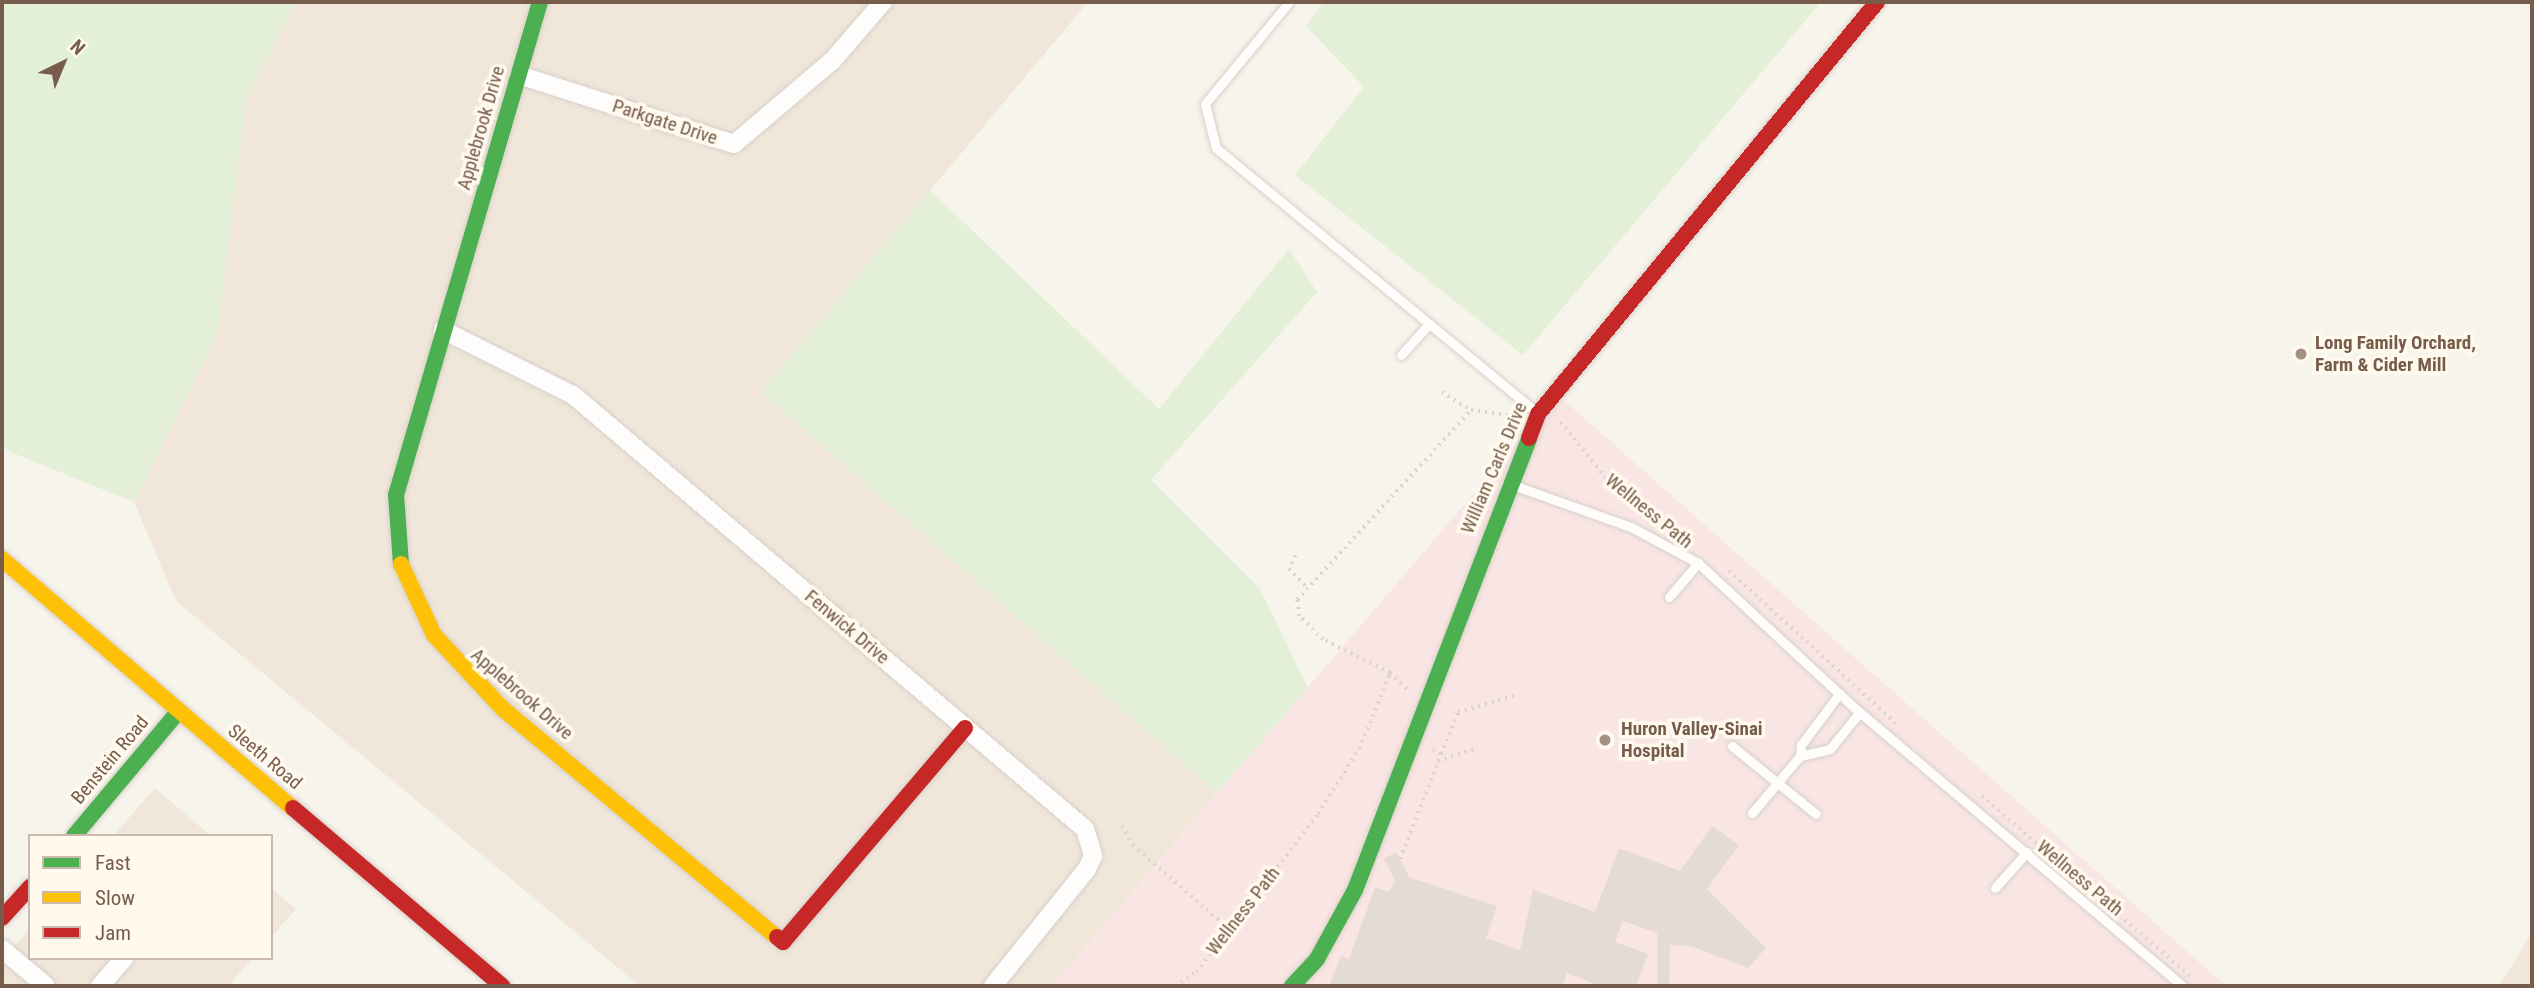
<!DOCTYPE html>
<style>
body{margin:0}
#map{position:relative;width:2534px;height:988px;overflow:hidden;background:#f7f4ec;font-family:"Roboto Condensed",sans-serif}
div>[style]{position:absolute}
.residential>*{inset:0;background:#f0e7da}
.medical>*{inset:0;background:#f9e6e4}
.green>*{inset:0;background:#e3efd7}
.building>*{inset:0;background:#e4dcd4}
.path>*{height:3.5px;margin-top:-1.75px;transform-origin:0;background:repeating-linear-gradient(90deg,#dad3ce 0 2px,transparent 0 7px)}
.roads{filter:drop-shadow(0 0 2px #d7d1ca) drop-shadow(0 0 2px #d7d1ca)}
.lane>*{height:9px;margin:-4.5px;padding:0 4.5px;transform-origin:4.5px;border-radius:4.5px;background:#fefdfc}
.street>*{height:18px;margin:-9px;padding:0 9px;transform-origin:9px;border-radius:9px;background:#fefdfc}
.fast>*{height:16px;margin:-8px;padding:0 8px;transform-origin:8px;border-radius:8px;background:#4caf50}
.slow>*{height:16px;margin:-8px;padding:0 8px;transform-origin:8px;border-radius:8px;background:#ffc107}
.jam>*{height:16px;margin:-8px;padding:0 8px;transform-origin:8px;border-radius:8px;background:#c62828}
.dots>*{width:19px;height:19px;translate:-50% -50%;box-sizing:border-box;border:4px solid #fff9ee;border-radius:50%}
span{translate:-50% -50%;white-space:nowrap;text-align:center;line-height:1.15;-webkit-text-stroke:7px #fff9ee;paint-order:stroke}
.street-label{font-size:19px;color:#775c4b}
.poi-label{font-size:19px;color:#775c4b;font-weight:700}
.left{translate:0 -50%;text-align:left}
.frame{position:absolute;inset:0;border:4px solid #775c4b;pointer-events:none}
.legend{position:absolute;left:28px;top:834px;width:245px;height:126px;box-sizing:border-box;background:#fff9ee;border:2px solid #c9baad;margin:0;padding:9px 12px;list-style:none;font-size:21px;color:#775c4b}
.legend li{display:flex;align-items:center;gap:14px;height:35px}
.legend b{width:35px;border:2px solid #c9baad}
.north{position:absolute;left:28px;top:28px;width:70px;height:70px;-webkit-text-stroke:5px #fff9ee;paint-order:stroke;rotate:43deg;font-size:19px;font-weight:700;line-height:28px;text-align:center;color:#775c4b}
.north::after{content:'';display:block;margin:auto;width:24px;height:32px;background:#775c4b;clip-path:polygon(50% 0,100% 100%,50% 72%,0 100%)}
</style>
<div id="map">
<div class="residential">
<i style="clip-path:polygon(295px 2px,1088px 2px,761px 392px,1217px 793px,1052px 986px,640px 986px,176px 601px,134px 502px,217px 334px,246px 99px)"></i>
<i style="clip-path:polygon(155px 788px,211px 836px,113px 836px)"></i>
<i style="clip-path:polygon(271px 888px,296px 909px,271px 937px)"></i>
<i style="clip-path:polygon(30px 929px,30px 958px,253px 958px,228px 986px,2px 986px,2px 960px)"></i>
<i style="clip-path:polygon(2532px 933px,2532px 986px,2499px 986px)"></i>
</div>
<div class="medical">
<i style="clip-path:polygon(1558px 395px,2226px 986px,1052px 986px)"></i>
</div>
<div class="green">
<i style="clip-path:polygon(2px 2px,295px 2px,246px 99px,217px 334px,134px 502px,8px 451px,2px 443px)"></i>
<i style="clip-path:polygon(1324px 2px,1821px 2px,1523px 355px,1295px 175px,1364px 87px,1306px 26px)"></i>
<i style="clip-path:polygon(930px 190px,1159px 409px,1289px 249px,1317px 292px,1151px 480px,1260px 589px,1308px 688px,1217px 793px,761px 392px)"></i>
</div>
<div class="building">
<i style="clip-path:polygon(1712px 826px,1739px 845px,1707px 889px,1766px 948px,1748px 968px,1691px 946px,1670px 945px,1669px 986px,1657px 986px,1657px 933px,1623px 921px,1615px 942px,1648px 954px,1636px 986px,1600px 986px,1567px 973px,1563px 986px,1329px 986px,1341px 956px,1349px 959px,1375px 887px,1389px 892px,1395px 882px,1384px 858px,1397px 852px,1409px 877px,1497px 906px,1486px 938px,1520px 950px,1533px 890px,1595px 912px,1619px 848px,1680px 871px)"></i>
</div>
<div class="path">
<i style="left:1442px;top:392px;width:34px;rotate:32deg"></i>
<i style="left:1561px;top:422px;width:77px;rotate:51.3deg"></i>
<i style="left:1609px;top:482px;width:86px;rotate:37.4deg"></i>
<i style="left:1296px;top:556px;width:15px;rotate:118deg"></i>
<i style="left:1289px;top:569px;width:25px;rotate:45deg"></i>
<i style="left:1729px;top:571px;width:230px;rotate:42.4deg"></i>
<i style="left:1390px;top:673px;width:25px;rotate:43deg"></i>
<i style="left:1441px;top:754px;width:45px;rotate:-68deg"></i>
<i style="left:1458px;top:712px;width:60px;rotate:-16.3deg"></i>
<i style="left:1438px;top:761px;width:40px;rotate:-18deg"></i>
<i style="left:1982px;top:796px;width:279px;rotate:40.9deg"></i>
<i style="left:1122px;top:826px;width:22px;rotate:60deg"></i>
<i style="left:1133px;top:845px;width:128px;rotate:41.2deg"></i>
<i style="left:1400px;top:859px;width:113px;rotate:-68.7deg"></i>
<i style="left:1441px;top:754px;width:11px;rotate:-158deg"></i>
<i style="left:1175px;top:986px;width:25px;rotate:-34deg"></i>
<i style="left:1196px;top:972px;width:200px;rotate:-52.3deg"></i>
<i style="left:1318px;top:814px;width:77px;rotate:-57.8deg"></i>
<i style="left:1359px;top:749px;width:82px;rotate:-67.8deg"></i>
<i style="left:1390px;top:673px;width:75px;rotate:-153.8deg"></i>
<i style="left:1323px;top:640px;width:34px;rotate:-135deg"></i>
<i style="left:1299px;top:616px;width:16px;rotate:-97deg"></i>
<i style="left:1297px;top:600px;width:258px;rotate:-47.5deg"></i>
<i style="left:1471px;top:410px;width:44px;rotate:7.8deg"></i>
</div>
<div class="roads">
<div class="lane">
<i style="left:1289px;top:2px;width:132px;rotate:129.5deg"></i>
<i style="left:1205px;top:104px;width:45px;rotate:76deg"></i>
<i style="left:1216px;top:148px;width:416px;rotate:39.5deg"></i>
<i style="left:1401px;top:355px;width:42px;rotate:-47.9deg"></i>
<i style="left:1513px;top:485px;width:125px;rotate:19.6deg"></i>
<i style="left:1631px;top:527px;width:76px;rotate:28.2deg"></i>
<i style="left:1698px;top:563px;width:207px;rotate:42.8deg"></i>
<i style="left:1850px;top:704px;width:436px;rotate:40.3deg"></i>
<i style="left:1669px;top:597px;width:45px;rotate:-49.5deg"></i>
<i style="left:1732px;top:746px;width:108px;rotate:39deg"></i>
<i style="left:1800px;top:756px;width:11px;rotate:-85deg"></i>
<i style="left:1801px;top:745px;width:64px;rotate:-53.3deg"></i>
<i style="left:1752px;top:813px;width:75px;rotate:-49.9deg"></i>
<i style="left:1800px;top:756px;width:31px;rotate:-13deg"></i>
<i style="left:1830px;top:749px;width:46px;rotate:-51.1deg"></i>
<i style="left:1995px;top:888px;width:48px;rotate:-48.4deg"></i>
</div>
<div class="street">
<i style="left:519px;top:75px;width:226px;rotate:17.8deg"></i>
<i style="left:734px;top:144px;width:128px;rotate:-40.3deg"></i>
<i style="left:832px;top:61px;width:78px;rotate:-49.2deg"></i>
<i style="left:443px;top:330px;width:145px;rotate:26.6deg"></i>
<i style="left:573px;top:395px;width:671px;rotate:40.29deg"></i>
<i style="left:1085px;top:829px;width:28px;rotate:73deg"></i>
<i style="left:1093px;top:856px;width:14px;rotate:115deg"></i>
<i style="left:1087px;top:869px;width:150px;rotate:128.8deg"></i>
<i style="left:2px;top:949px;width:57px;rotate:40.1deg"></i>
<i style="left:100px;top:986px;width:37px;rotate:-49deg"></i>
</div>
<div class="fast">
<i style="left:401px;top:564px;width:69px;rotate:-94.1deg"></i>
<i style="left:396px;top:495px;width:514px;rotate:-73.72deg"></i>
<i style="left:74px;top:836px;width:163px;rotate:-50deg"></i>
<i style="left:1292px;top:986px;width:37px;rotate:-47deg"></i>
<i style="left:1317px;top:959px;width:79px;rotate:-61.2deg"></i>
<i style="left:1355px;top:890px;width:484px;rotate:-68.9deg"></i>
</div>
<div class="slow">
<i style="left:2px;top:559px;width:383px;rotate:40.6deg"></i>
<i style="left:401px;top:564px;width:78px;rotate:65.1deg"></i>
<i style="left:434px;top:635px;width:101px;rotate:47deg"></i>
<i style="left:503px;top:709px;width:356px;rotate:39.8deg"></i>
</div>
<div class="jam">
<i style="left:1529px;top:438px;width:26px;rotate:-69deg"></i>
<i style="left:1538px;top:414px;width:534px;rotate:-50.55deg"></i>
<i style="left:293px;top:808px;width:275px;rotate:40.4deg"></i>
<i style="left:2px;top:918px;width:42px;rotate:-47.9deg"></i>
<i style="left:777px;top:937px;width:8px;rotate:40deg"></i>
<i style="left:783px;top:942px;width:281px;rotate:-49.6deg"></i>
</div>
</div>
<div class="dots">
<i style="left:2301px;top:354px;background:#a49183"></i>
<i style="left:1605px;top:740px;background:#a49183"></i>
</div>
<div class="street-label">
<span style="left:665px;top:122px;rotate:18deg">Parkgate Drive</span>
<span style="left:481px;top:128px;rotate:-74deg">Applebrook Drive</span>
<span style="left:1494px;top:468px;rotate:-67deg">William Carls Drive</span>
<span style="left:1649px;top:511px;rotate:39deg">Wellness Path</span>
<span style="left:847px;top:627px;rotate:40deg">Fenwick Drive</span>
<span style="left:522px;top:694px;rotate:41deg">Applebrook Drive</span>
<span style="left:265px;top:757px;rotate:40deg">Sleeth Road</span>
<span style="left:110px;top:760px;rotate:-50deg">Benstein Road</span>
<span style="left:2080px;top:878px;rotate:40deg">Wellness Path</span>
<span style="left:1243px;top:911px;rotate:-52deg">Wellness Path</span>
</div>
<div class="poi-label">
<span class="left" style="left:2315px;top:354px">Long Family Orchard,<br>Farm &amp; Cider Mill</span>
<span class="left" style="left:1621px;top:740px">Huron Valley-Sinai<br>Hospital</span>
</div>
<div class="frame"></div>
<ul class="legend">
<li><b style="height:9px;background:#4caf50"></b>Fast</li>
<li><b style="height:9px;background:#ffc107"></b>Slow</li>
<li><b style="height:9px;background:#c62828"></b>Jam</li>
</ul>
<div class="north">N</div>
</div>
